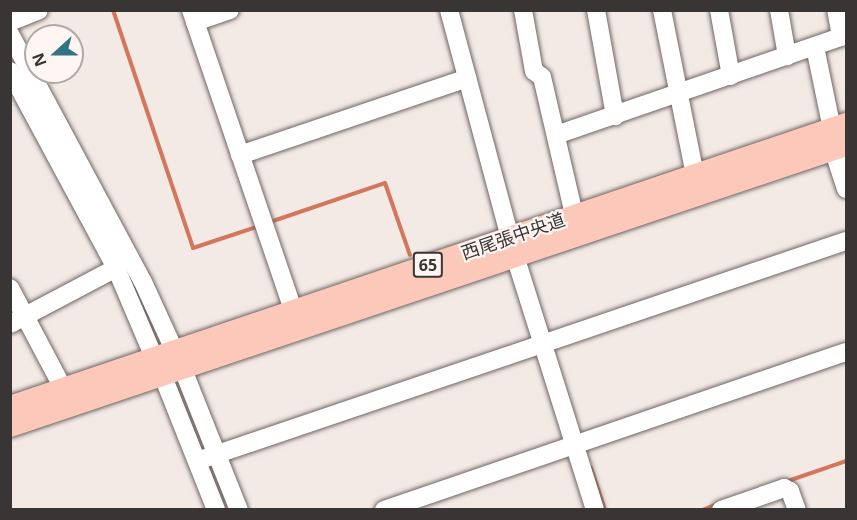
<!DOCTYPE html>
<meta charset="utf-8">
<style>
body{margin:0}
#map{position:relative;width:857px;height:520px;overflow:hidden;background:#f3e9e5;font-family:"Open Sans","Noto Sans JP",sans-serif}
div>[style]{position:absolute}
.stream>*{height:4px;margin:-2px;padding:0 2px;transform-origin:2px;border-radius:2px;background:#d4765c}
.roads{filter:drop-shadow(0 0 2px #6e6562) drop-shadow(0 0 2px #6e6562)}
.minor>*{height:18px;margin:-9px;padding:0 9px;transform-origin:9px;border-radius:9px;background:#fff}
.major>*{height:22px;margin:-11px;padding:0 11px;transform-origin:11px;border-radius:11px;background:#fcc8b9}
span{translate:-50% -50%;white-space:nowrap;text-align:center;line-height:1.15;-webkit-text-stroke:4.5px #fff6f4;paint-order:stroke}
.shield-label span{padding:2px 4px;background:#fff6f4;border:2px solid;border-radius:4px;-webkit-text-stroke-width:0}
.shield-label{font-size:16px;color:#393534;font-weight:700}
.street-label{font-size:18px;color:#393534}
.frame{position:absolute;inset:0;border:12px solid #393534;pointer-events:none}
.north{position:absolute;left:24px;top:24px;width:60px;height:60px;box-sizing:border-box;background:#fff6f4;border:2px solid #b0a9a7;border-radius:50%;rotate:249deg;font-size:16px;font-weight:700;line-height:24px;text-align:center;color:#393534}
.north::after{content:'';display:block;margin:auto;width:21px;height:27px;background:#317485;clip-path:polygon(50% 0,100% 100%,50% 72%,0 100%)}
</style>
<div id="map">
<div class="stream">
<i style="left:113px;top:10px;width:251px;rotate:71.4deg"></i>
<i style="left:193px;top:248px;width:70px;rotate:-18.4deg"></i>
<i style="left:270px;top:222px;width:121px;rotate:-18.7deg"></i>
<i style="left:385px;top:183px;width:76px;rotate:70.9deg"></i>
<i style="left:591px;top:468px;width:44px;rotate:71.6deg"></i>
<i style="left:785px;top:482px;width:65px;rotate:-19deg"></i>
<i style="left:702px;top:510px;width:17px;rotate:-21deg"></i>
</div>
<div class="roads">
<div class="minor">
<i style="left:191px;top:10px;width:319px;rotate:71.2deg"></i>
<i style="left:449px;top:10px;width:255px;rotate:75deg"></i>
<i style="left:515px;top:256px;width:266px;rotate:72.5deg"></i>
<i style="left:523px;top:10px;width:62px;rotate:79.8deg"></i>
<i style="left:534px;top:71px;width:10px;rotate:37deg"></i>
<i style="left:542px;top:77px;width:142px;rotate:76.9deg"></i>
<i style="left:596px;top:10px;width:108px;rotate:79.8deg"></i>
<i style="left:662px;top:10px;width:168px;rotate:78.7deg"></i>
<i style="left:719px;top:10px;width:67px;rotate:79.7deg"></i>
<i style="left:779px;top:10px;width:47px;rotate:80.1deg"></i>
<i style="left:10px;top:22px;width:31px;rotate:-22deg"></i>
<i style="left:195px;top:22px;width:37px;rotate:-19deg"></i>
<i style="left:10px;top:34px;width:281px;rotate:61.8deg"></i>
<i style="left:143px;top:282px;width:94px;rotate:65.4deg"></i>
<i style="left:182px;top:367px;width:154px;rotate:68.3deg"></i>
<i style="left:815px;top:47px;width:84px;rotate:78.3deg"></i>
<i style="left:10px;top:71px;width:224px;rotate:61.7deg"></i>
<i style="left:116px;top:268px;width:100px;rotate:67deg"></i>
<i style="left:556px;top:135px;width:301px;rotate:-19deg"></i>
<i style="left:841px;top:37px;width:27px;rotate:-100deg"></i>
<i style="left:833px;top:149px;width:42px;rotate:72deg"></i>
<i style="left:240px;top:155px;width:240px;rotate:-18.7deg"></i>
<i style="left:10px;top:288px;width:115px;rotate:62.1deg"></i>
<i style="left:10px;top:324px;width:120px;rotate:-27.8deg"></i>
<i style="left:162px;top:374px;width:146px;rotate:68.3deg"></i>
<i style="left:197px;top:461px;width:685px;rotate:-18.73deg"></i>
<i style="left:384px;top:510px;width:488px;rotate:-18.9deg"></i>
<i style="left:721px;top:510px;width:67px;rotate:-19.2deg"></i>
<i style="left:784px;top:488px;width:7px;rotate:27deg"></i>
<i style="left:790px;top:491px;width:20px;rotate:70deg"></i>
</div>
<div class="major">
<i style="left:10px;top:407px;width:883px;rotate:-18.7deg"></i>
<i style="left:10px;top:426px;width:882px;rotate:-18.58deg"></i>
</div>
</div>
<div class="shield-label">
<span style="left:428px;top:265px">65</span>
</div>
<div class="street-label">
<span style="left:513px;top:236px;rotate:-19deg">西尾張中央道</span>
</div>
<div class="frame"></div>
<div class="north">N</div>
</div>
